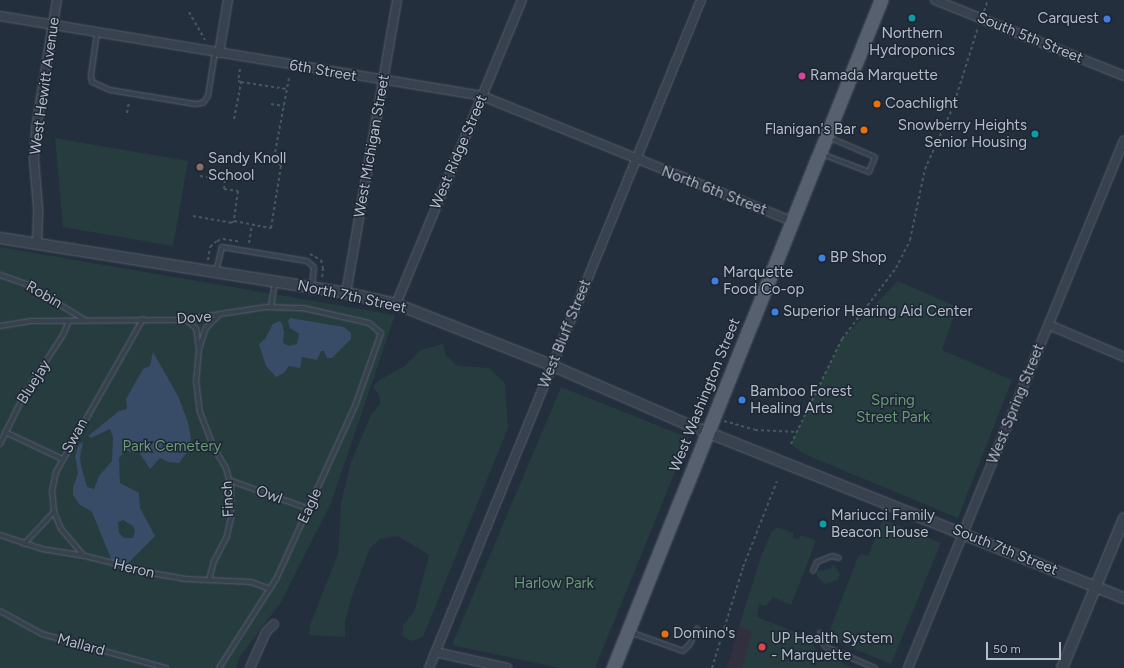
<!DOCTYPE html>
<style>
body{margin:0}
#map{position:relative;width:1124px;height:668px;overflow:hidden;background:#242f3e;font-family:Figtree,sans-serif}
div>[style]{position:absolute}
.medical>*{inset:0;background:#32303f}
.green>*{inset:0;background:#263c3f}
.water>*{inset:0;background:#394c67}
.path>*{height:2px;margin-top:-1px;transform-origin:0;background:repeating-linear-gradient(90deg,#44595c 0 3px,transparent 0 6px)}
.roads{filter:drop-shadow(0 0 1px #565f6c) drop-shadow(0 0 1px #565f6c)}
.service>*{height:4px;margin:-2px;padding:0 2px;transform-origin:2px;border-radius:2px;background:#38414e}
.minor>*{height:8px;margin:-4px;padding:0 4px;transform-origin:4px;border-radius:4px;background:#38414e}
.tertiary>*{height:10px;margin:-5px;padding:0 5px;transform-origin:5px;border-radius:5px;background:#38414e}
.primary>*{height:13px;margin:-6.5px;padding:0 6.5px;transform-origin:6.5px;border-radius:6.5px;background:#56606e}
.dots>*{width:11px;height:11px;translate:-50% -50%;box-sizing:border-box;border:2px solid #1d2633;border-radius:50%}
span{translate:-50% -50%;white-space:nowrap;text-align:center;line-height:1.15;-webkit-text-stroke:3px #1d2633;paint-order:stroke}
.poi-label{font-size:15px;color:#b4bcc9}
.right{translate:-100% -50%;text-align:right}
.left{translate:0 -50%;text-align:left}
.street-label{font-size:15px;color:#b4bcc9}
.park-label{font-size:15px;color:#6b9a76}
.scale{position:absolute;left:986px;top:642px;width:75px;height:18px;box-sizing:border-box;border:2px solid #b4bcc9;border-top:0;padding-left:5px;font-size:12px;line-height:14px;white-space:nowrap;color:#b4bcc9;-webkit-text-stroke:3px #1d2633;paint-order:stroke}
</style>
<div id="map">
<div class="medical">
<i style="clip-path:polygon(739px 626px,845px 668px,727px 668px)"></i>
</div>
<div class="green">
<i style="clip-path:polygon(55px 138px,188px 161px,173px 246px,63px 227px)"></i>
<i style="clip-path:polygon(0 247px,395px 315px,331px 503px,281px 602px,239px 658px,236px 668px,0 668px)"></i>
<i style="clip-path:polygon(898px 281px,957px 307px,942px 350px,1012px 380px,958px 518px,804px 454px,791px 444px,842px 339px)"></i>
<i style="clip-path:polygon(443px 344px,446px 356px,458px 366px,489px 368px,505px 383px,508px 428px,423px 637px,412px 641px,402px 636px,403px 625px,414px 612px,429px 555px,398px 536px,380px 539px,370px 548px,352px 596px,345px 621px,345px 637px,309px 635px,310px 625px,338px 554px,341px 503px,351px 462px,371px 415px,380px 404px,379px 395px,373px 387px,379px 380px,405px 366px,421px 350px)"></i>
<i style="clip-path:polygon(561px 387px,689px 438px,595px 668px,559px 668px,452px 645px)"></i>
<i style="clip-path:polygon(883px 519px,941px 543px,891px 664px,833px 640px,829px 632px,858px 557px,862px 554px,868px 556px)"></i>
<i style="clip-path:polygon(778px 527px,793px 533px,793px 538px,798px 539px,801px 535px,815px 540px,813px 549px,791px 605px,773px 597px,766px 606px,759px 604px,757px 617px,808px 637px,818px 652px,854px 668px,742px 668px,752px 632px,739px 626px,762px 554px,772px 531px)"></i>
<i style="clip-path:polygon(831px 564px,836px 567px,840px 575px,838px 580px,824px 584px,817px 576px,817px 572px,821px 569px,822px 571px,832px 568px)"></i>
</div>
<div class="water">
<i style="clip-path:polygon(290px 318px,344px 327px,351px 333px,351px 339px,332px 358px,327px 358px,324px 351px,321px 351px,317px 360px,302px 357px,300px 368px,289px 366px,284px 373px,276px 377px,266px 366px,259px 344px,265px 339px,273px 324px,279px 321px,282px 323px,284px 333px,283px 343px,289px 346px,297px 344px,299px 334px,290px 328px,288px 321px)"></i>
<i style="clip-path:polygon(evenodd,153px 352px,178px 396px,188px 422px,192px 445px,179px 463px,169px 462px,160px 458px,150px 469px,139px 452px,133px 453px,126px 450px,119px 458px,120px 483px,139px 493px,140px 508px,155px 536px,125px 566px,112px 561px,92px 512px,79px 504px,73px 495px,73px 488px,78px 473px,75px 456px,79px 444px,83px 442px,80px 457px,81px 466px,87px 487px,94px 489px,99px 476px,112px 461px,113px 437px,110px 429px,91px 438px,88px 436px,119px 411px,127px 409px,126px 399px,143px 369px,150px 366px,153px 352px,123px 520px,133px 526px,135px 530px,133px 538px,124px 538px,119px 533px,118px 522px,123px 520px)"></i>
</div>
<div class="path">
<i style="left:984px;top:11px;width:12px;rotate:-70deg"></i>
<i style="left:189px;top:12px;width:32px;rotate:60deg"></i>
<i style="left:240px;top:69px;width:12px;rotate:99deg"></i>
<i style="left:238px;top:81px;width:3px;rotate:18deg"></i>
<i style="left:271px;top:104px;width:13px;rotate:9deg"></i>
<i style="left:127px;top:113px;width:11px;rotate:-80deg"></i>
<i style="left:234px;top:119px;width:38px;rotate:-79deg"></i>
<i style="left:241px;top:82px;width:46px;rotate:8.8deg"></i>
<i style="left:200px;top:176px;width:25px;rotate:9deg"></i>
<i style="left:225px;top:180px;width:9px;rotate:96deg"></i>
<i style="left:224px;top:189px;width:14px;rotate:8deg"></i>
<i style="left:238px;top:191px;width:30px;rotate:98deg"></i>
<i style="left:234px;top:221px;width:38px;rotate:11deg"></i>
<i style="left:271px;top:228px;width:63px;rotate:-80.8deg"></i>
<i style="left:281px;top:166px;width:11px;rotate:-131deg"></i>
<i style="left:274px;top:158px;width:81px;rotate:-79.4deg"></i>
<i style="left:193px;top:216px;width:39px;rotate:10deg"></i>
<i style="left:231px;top:223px;width:4px;rotate:-34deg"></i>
<i style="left:249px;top:243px;width:18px;rotate:-81deg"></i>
<i style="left:310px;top:254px;width:13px;rotate:29deg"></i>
<i style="left:321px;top:260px;width:8px;rotate:76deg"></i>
<i style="left:323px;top:268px;width:11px;rotate:95deg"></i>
<i style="left:208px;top:260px;width:13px;rotate:-81deg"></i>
<i style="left:210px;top:247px;width:9px;rotate:-41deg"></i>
<i style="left:217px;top:241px;width:6px;rotate:-18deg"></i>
<i style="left:223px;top:239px;width:18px;rotate:9deg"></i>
<i style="left:724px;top:421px;width:32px;rotate:16deg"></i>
<i style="left:755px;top:430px;width:41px;rotate:2.8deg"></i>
<i style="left:791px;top:444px;width:117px;rotate:-64.1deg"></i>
<i style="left:842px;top:339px;width:89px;rotate:-52.7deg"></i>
<i style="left:896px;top:268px;width:31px;rotate:-63deg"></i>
<i style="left:910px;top:240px;width:73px;rotate:-78.1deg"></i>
<i style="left:925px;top:169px;width:68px;rotate:-65.7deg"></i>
<i style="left:953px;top:107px;width:84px;rotate:-72.6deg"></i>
<i style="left:712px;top:668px;width:106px;rotate:-72.9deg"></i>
<i style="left:743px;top:567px;width:92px;rotate:-68.4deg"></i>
</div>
<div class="roads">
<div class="service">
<i style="left:97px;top:33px;width:42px;rotate:98.1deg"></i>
<i style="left:91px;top:75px;width:7px;rotate:82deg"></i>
<i style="left:92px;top:82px;width:20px;rotate:24deg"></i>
<i style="left:110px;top:90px;width:86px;rotate:9.4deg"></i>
<i style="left:195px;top:104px;width:8px;rotate:-7deg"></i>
<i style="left:203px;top:103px;width:9px;rotate:-54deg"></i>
<i style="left:208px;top:96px;width:45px;rotate:-81deg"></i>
<i style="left:822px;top:154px;width:50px;rotate:21deg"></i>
<i style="left:869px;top:172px;width:16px;rotate:-68deg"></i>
<i style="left:875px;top:157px;width:51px;rotate:-156.9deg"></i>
<i style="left:216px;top:271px;width:25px;rotate:-76deg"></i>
<i style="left:222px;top:247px;width:86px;rotate:9.4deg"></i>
<i style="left:307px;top:261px;width:9px;rotate:41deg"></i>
<i style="left:314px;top:267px;width:20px;rotate:96deg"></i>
<i style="left:0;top:275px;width:28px;rotate:19deg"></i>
<i style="left:26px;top:284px;width:69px;rotate:31.4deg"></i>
<i style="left:271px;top:307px;width:25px;rotate:-81deg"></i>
<i style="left:186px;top:320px;width:13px;rotate:39deg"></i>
<i style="left:196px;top:328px;width:21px;rotate:82deg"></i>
<i style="left:199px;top:349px;width:22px;rotate:-72deg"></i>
<i style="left:206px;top:328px;width:16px;rotate:-45deg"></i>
<i style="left:0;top:326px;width:33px;rotate:-9deg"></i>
<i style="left:33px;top:321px;width:148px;rotate:-0.4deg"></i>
<i style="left:181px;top:320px;width:86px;rotate:-8.7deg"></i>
<i style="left:266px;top:307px;width:37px;rotate:2deg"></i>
<i style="left:303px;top:308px;width:68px;rotate:12.8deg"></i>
<i style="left:369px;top:323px;width:16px;rotate:40deg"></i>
<i style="left:381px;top:333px;width:77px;rotate:109.6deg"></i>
<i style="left:355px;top:406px;width:190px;rotate:114.5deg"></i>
<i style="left:276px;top:579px;width:106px;rotate:122.6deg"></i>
<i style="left:199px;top:349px;width:32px;rotate:95deg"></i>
<i style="left:196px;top:381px;width:31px;rotate:83deg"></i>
<i style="left:200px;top:412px;width:39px;rotate:69deg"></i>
<i style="left:214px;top:448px;width:23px;rotate:59deg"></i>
<i style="left:226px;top:468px;width:20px;rotate:75deg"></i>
<i style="left:231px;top:487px;width:31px;rotate:90deg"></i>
<i style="left:231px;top:518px;width:18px;rotate:103deg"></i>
<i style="left:227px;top:536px;width:28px;rotate:117deg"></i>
<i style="left:214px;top:561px;width:20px;rotate:105deg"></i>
<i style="left:5px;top:432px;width:63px;rotate:25.3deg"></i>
<i style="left:0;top:444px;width:57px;rotate:-63.9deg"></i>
<i style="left:25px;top:393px;width:69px;rotate:-56.8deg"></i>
<i style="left:63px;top:335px;width:15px;rotate:-67deg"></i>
<i style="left:229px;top:480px;width:85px;rotate:19.9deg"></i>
<i style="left:0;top:535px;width:44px;rotate:18.4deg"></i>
<i style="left:42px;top:549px;width:44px;rotate:9.2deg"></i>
<i style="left:85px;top:556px;width:74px;rotate:14deg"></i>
<i style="left:157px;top:574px;width:29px;rotate:10deg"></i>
<i style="left:186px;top:579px;width:65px;rotate:2.6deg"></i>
<i style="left:251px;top:582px;width:20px;rotate:20deg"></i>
<i style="left:24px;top:544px;width:44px;rotate:-46.8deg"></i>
<i style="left:84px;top:556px;width:35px;rotate:-130deg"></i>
<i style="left:61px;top:529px;width:18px;rotate:-112deg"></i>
<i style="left:54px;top:512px;width:21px;rotate:-95deg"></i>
<i style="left:52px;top:491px;width:19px;rotate:-78deg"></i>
<i style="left:56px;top:472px;width:176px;rotate:-60.4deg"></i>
<i style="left:813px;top:571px;width:10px;rotate:-66deg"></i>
<i style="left:817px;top:562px;width:16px;rotate:-22deg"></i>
<i style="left:832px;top:556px;width:7px;rotate:16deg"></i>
<i style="left:0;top:611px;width:48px;rotate:28.7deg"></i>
<i style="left:42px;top:634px;width:129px;rotate:15.3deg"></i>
<i style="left:630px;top:632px;width:56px;rotate:19.7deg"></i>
<i style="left:683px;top:651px;width:10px;rotate:-45deg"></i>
<i style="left:690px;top:644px;width:17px;rotate:-66deg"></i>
<i style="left:820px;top:633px;width:8px;rotate:83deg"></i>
<i style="left:821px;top:641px;width:8px;rotate:50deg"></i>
<i style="left:826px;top:647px;width:53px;rotate:23.2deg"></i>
</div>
<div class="minor">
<i style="left:935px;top:0;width:204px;rotate:21.9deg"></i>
<i style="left:0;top:16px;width:489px;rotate:9.4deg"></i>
<i style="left:482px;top:96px;width:334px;rotate:22deg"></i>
<i style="left:219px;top:53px;width:54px;rotate:-80.4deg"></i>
<i style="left:37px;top:244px;width:36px;rotate:-88deg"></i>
<i style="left:38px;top:208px;width:49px;rotate:-94.7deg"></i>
<i style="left:34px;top:159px;width:30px;rotate:-86deg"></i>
<i style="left:36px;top:129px;width:131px;rotate:-80.8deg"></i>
<i style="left:346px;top:293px;width:297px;rotate:-80.1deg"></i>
<i style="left:396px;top:304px;width:329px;rotate:-67.5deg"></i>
<i style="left:1049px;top:325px;width:82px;rotate:23.1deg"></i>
<i style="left:435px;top:652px;width:74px;rotate:12.5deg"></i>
<i style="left:250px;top:668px;width:39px;rotate:-66deg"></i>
<i style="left:266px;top:632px;width:11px;rotate:-45deg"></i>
<i style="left:429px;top:668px;width:721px;rotate:-67.84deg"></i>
<i style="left:908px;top:668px;width:570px;rotate:-67.75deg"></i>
</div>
<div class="tertiary">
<i style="left:0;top:238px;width:350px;rotate:9deg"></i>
<i style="left:346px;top:293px;width:51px;rotate:12.4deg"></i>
<i style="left:396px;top:304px;width:169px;rotate:21.5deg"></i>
<i style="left:553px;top:366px;width:143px;rotate:23.5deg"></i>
<i style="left:684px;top:423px;width:474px;rotate:21.7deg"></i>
<i style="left:1062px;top:668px;width:162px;rotate:-67.5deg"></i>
</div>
<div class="primary">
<i style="left:613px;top:668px;width:720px;rotate:-68.14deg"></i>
</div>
</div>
<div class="dots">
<i style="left:912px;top:18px;background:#0f9aa8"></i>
<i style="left:1107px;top:19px;background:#3f7fe0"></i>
<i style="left:802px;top:76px;background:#d1479c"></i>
<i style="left:877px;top:104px;background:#e8710a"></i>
<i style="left:864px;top:130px;background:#e8710a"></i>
<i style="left:1035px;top:134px;background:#0f9aa8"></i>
<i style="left:200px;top:167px;background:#8d6e63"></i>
<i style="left:822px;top:258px;background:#3f7fe0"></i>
<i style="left:715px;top:281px;background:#3f7fe0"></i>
<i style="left:775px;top:312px;background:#3f7fe0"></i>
<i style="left:742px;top:400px;background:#3f7fe0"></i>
<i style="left:823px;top:524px;background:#0f9aa8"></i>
<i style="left:665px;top:634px;background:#e8710a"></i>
<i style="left:762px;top:647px;background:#e0444e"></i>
</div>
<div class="poi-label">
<span class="right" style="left:1099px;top:19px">Carquest</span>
<span style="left:912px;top:42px">Northern<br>Hydroponics</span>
<span class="left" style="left:810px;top:76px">Ramada Marquette</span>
<span class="left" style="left:885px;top:104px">Coachlight</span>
<span class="right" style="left:1027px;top:134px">Snowberry Heights<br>Senior Housing</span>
<span class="right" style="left:856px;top:130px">Flanigan's Bar</span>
<span class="left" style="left:208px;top:167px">Sandy Knoll<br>School</span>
<span class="left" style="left:830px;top:258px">BP Shop</span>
<span class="left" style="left:723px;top:281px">Marquette<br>Food Co-op</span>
<span class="left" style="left:783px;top:312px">Superior Hearing Aid Center</span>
<span class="left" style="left:750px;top:400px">Bamboo Forest<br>Healing Arts</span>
<span class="left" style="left:831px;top:524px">Mariucci Family<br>Beacon House</span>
<span class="left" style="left:673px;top:634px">Domino's</span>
<span class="left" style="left:771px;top:647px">UP Health System<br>- Marquette</span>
</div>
<div class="street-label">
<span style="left:1030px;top:38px;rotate:22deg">South 5th Street</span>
<span style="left:323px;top:71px;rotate:10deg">6th Street</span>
<span style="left:45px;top:86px;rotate:-82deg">West Hewitt Avenue</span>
<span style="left:372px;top:146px;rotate:-80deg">West Michigan Street</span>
<span style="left:459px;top:152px;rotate:-67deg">West Ridge Street</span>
<span style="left:714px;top:191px;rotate:21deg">North 6th Street</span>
<span style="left:44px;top:295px;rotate:30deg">Robin</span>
<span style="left:352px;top:297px;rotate:12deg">North 7th Street</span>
<span style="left:194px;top:318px;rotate:-4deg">Dove</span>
<span style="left:565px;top:334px;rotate:-68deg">West Bluff Street</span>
<span style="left:34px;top:382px;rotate:-58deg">Bluejay</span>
<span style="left:705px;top:395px;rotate:-68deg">West Washington Street</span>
<span style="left:1016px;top:404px;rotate:-68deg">West Spring Street</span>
<span style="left:75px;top:436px;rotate:-61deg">Swan</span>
<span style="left:269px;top:495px;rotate:20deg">Owl</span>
<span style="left:228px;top:499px;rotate:-93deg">Finch</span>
<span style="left:310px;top:506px;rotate:-65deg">Eagle</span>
<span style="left:1005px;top:550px;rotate:22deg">South 7th Street</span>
<span style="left:134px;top:569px;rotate:13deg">Heron</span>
<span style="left:81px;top:645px;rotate:15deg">Mallard</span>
</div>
<div class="park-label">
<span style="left:893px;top:409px">Spring<br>Street Park</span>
<span style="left:172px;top:447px">Park Cemetery</span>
<span style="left:554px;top:584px">Harlow Park</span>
</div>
<div class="scale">50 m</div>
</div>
